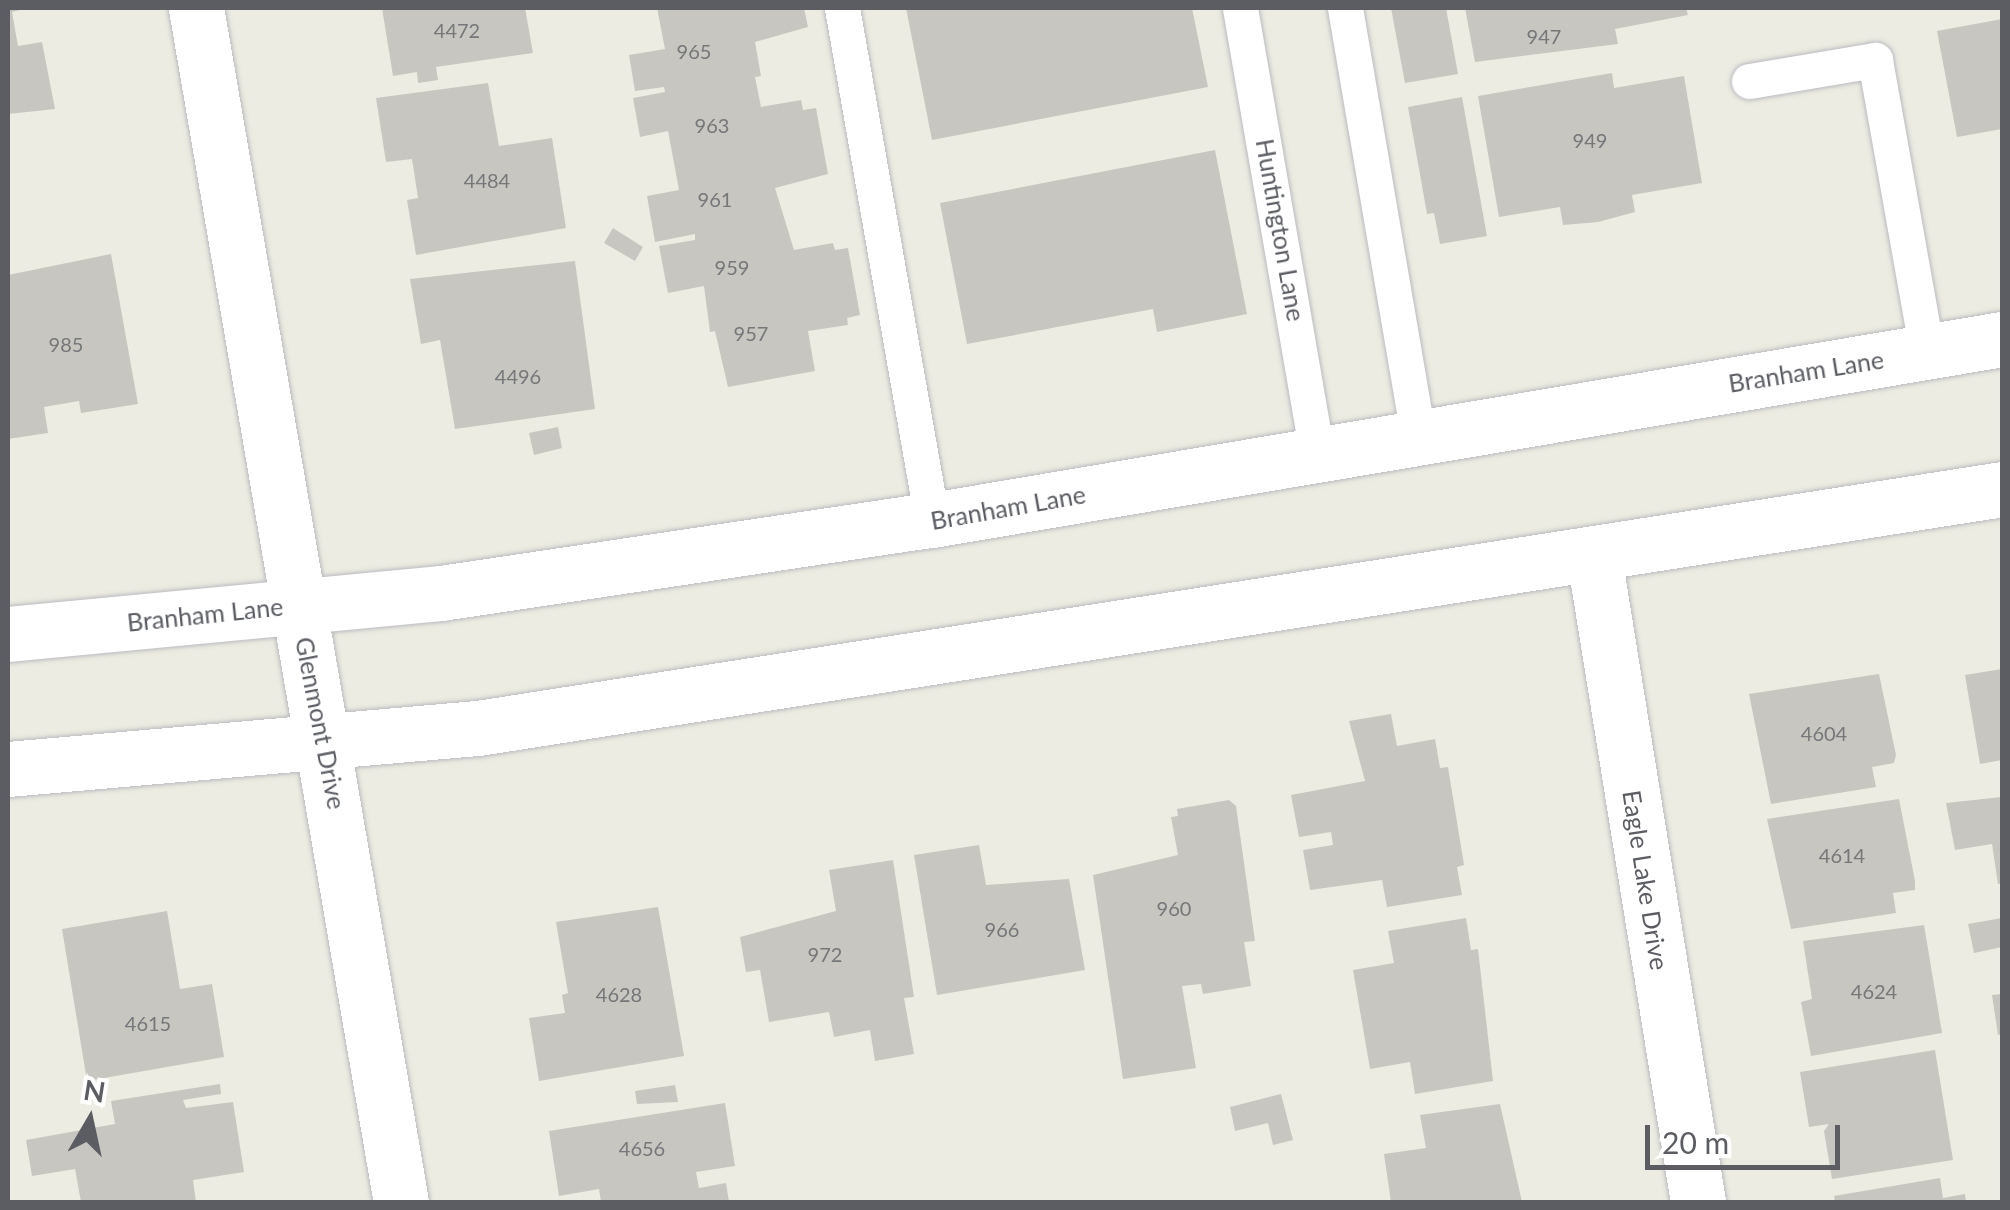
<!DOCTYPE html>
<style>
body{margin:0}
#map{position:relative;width:2010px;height:1210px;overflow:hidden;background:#edece2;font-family:Lato,sans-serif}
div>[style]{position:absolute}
.building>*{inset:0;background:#c8c6c0}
.roads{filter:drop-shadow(0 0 2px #babbc1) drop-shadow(0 0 2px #babbc1)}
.lane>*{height:35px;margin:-17.5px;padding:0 17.5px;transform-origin:17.5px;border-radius:17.5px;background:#fff}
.street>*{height:55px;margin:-27.5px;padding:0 27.5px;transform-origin:27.5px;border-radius:27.5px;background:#fff}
.secondary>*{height:55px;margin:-27.5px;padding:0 27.5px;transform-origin:27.5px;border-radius:27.5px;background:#fff}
span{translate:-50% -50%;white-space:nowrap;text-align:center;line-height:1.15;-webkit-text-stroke:10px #fff;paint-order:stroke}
.number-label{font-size:20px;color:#76777a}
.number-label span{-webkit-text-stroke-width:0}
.street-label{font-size:25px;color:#5b5d63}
.frame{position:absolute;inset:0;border:10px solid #5b5d63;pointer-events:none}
.north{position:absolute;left:40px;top:1070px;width:100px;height:100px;-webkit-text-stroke:8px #fff;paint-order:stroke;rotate:9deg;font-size:28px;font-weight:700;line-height:40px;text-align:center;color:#5b5d63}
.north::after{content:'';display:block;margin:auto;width:35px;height:45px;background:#5b5d63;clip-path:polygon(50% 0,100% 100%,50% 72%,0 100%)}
.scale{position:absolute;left:1645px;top:1125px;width:195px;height:45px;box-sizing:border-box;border:5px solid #5b5d63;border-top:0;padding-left:12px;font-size:30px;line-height:35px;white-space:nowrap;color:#5b5d63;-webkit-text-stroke:8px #fff;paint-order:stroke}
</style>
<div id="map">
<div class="building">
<i style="clip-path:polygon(8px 8px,28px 8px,12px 12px,18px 46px,42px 42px,55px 109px,8px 114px)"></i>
<i style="clip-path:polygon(382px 8px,525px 8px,533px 53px,436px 67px,438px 80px,418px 83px,417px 72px,393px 76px)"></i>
<i style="clip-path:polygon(657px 8px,804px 8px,808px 27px,755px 42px,761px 76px,755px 77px,761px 107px,801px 100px,803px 110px,816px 108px,828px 174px,775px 188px,794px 250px,833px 243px,835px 250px,848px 248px,860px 315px,847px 318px,848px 325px,808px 331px,815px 371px,728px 387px,715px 331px,710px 332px,704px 286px,668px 293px,659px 246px,695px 240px,695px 234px,655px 242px,647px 196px,679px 190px,668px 131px,640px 137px,633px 98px,665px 92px,664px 87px,635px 91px,629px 55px,665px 49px)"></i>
<i style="clip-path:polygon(906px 8px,1192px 8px,1208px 87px,932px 140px)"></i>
<i style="clip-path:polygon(1391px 8px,1446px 8px,1458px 74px,1405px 83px)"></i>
<i style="clip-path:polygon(1465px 8px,1686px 8px,1688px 15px,1615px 29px,1618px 44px,1475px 62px)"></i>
<i style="clip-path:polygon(2002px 19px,2002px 129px,1957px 137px,1937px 31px)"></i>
<i style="clip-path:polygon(1612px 73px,1614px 88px,1684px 76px,1702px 183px,1632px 195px,1635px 212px,1598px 222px,1563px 225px,1560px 207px,1499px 217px,1478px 96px)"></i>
<i style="clip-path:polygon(488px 83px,499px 146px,552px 138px,566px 228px,416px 255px,407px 200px,418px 198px,412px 159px,386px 162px,376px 98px)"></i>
<i style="clip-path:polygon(1462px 97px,1487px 236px,1440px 244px,1434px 213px,1427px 214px,1408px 107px)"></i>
<i style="clip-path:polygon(1215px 150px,1247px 314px,1157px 332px,1153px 309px,967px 344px,940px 203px)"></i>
<i style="clip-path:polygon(613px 228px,643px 247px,635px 261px,604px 243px)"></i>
<i style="clip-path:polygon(111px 254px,138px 404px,81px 413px,79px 401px,44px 407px,48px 433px,8px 439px,8px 275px)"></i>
<i style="clip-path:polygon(575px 261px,595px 409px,455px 429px,440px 340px,421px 344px,410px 279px)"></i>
<i style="clip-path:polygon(558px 427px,562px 448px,534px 455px,529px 433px)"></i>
<i style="clip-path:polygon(2002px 669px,2002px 760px,1980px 764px,1965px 675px)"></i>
<i style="clip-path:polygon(1879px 674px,1896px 755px,1894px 763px,1872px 767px,1876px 787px,1771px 804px,1749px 694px)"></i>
<i style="clip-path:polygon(1391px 714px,1397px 746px,1435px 739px,1440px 768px,1448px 767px,1464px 865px,1457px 867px,1462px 895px,1387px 907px,1382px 880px,1310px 890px,1303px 850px,1333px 845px,1331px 832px,1299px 837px,1291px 795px,1365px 781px,1349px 721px)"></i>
<i style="clip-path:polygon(2002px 797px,2002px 883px,1998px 884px,1992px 844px,1955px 850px,1946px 803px)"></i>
<i style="clip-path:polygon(1899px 799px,1915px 881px,1915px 890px,1893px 893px,1896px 913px,1791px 929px,1767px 819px)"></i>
<i style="clip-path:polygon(1229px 800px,1236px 806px,1255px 941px,1244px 942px,1251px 986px,1203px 994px,1201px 984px,1182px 986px,1196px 1068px,1123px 1079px,1093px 875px,1178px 855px,1171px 817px,1178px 816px,1177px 809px)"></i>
<i style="clip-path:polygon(979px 845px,986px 885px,1069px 879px,1085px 970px,937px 995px,914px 855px)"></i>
<i style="clip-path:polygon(893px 860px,914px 997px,904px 998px,914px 1054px,875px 1061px,870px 1030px,834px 1037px,829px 1012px,769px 1022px,760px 970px,746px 972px,740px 937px,836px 911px,829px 870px)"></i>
<i style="clip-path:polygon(658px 907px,684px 1056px,539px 1081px,529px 1018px,565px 1013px,562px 995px,568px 993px,556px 922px)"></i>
<i style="clip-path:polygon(167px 911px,180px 989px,212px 984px,224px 1057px,87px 1081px,62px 929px)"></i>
<i style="clip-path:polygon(1466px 918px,1471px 950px,1478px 949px,1493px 1081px,1415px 1094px,1410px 1062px,1370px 1069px,1353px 970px,1394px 963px,1388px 931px)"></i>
<i style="clip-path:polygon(2002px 918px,2002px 947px,1974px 953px,1968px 924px)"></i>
<i style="clip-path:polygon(1924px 925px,1942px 1033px,1811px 1056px,1801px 1002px,1812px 999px,1803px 941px)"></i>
<i style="clip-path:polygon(2002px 994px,2002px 1034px,1998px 1035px,1992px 995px)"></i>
<i style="clip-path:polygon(1935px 1050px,1953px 1160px,1832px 1179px,1824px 1131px,1829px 1124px,1809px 1127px,1800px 1072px)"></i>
<i style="clip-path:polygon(220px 1084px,221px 1094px,183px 1100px,186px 1108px,233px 1102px,244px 1172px,193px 1180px,196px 1202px,81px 1202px,75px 1169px,32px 1176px,26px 1140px,115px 1124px,111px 1101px)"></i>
<i style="clip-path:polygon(675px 1085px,678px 1102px,637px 1104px,635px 1091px)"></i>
<i style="clip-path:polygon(1281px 1094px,1293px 1140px,1273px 1145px,1268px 1123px,1235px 1131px,1230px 1107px)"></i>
<i style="clip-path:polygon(725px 1103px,735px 1166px,696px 1172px,699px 1188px,726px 1183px,729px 1202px,601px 1202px,599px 1189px,559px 1196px,549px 1131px)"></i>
<i style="clip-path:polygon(1500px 1104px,1522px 1202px,1391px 1202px,1384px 1154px,1426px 1148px,1420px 1115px)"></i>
<i style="clip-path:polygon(1940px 1178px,1943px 1198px,1965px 1194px,1966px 1202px,1835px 1202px,1834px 1196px)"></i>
</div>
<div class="roads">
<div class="lane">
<i style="left:842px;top:8px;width:520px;rotate:80.03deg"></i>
<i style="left:1240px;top:8px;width:453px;rotate:80.2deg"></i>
<i style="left:1345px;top:8px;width:434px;rotate:80.3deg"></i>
<i style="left:1749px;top:81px;width:128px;rotate:-9.5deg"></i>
<i style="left:1875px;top:60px;width:297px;rotate:79.9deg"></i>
</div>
<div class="street">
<i style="left:196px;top:8px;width:1211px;rotate:80.26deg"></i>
<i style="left:1594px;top:557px;width:653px;rotate:80.84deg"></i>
</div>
<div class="secondary">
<i style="left:8px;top:634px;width:435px;rotate:-5.4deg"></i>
<i style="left:441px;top:593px;width:496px;rotate:-8.5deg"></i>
<i style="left:932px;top:520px;width:1085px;rotate:-9.6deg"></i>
<i style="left:8px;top:769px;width:472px;rotate:-5deg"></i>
<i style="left:478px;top:728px;width:1543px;rotate:-8.91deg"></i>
</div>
</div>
<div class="number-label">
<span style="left:457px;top:30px">4472</span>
<span style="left:1544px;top:36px">947</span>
<span style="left:694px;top:51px">965</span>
<span style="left:712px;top:125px">963</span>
<span style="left:1590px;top:140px">949</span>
<span style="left:487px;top:180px">4484</span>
<span style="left:715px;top:199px">961</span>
<span style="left:732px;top:267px">959</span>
<span style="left:751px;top:333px">957</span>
<span style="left:66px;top:344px">985</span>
<span style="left:518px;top:376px">4496</span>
<span style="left:1824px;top:733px">4604</span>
<span style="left:1842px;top:855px">4614</span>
<span style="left:1174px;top:908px">960</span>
<span style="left:1002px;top:929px">966</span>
<span style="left:825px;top:954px">972</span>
<span style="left:1874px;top:991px">4624</span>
<span style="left:619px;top:994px">4628</span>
<span style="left:148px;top:1023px">4615</span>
<span style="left:642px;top:1148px">4656</span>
</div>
<div class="street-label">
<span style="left:1281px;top:230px;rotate:80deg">Huntington Lane</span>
<span style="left:1806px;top:371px;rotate:-9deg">Branham Lane</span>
<span style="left:1008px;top:507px;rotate:-10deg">Branham Lane</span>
<span style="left:205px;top:614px;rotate:-6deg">Branham Lane</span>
<span style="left:321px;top:723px;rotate:79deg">Glenmont Drive</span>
<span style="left:1646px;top:880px;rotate:81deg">Eagle Lake Drive</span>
</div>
<div class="frame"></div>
<div class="north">N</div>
<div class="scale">20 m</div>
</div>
